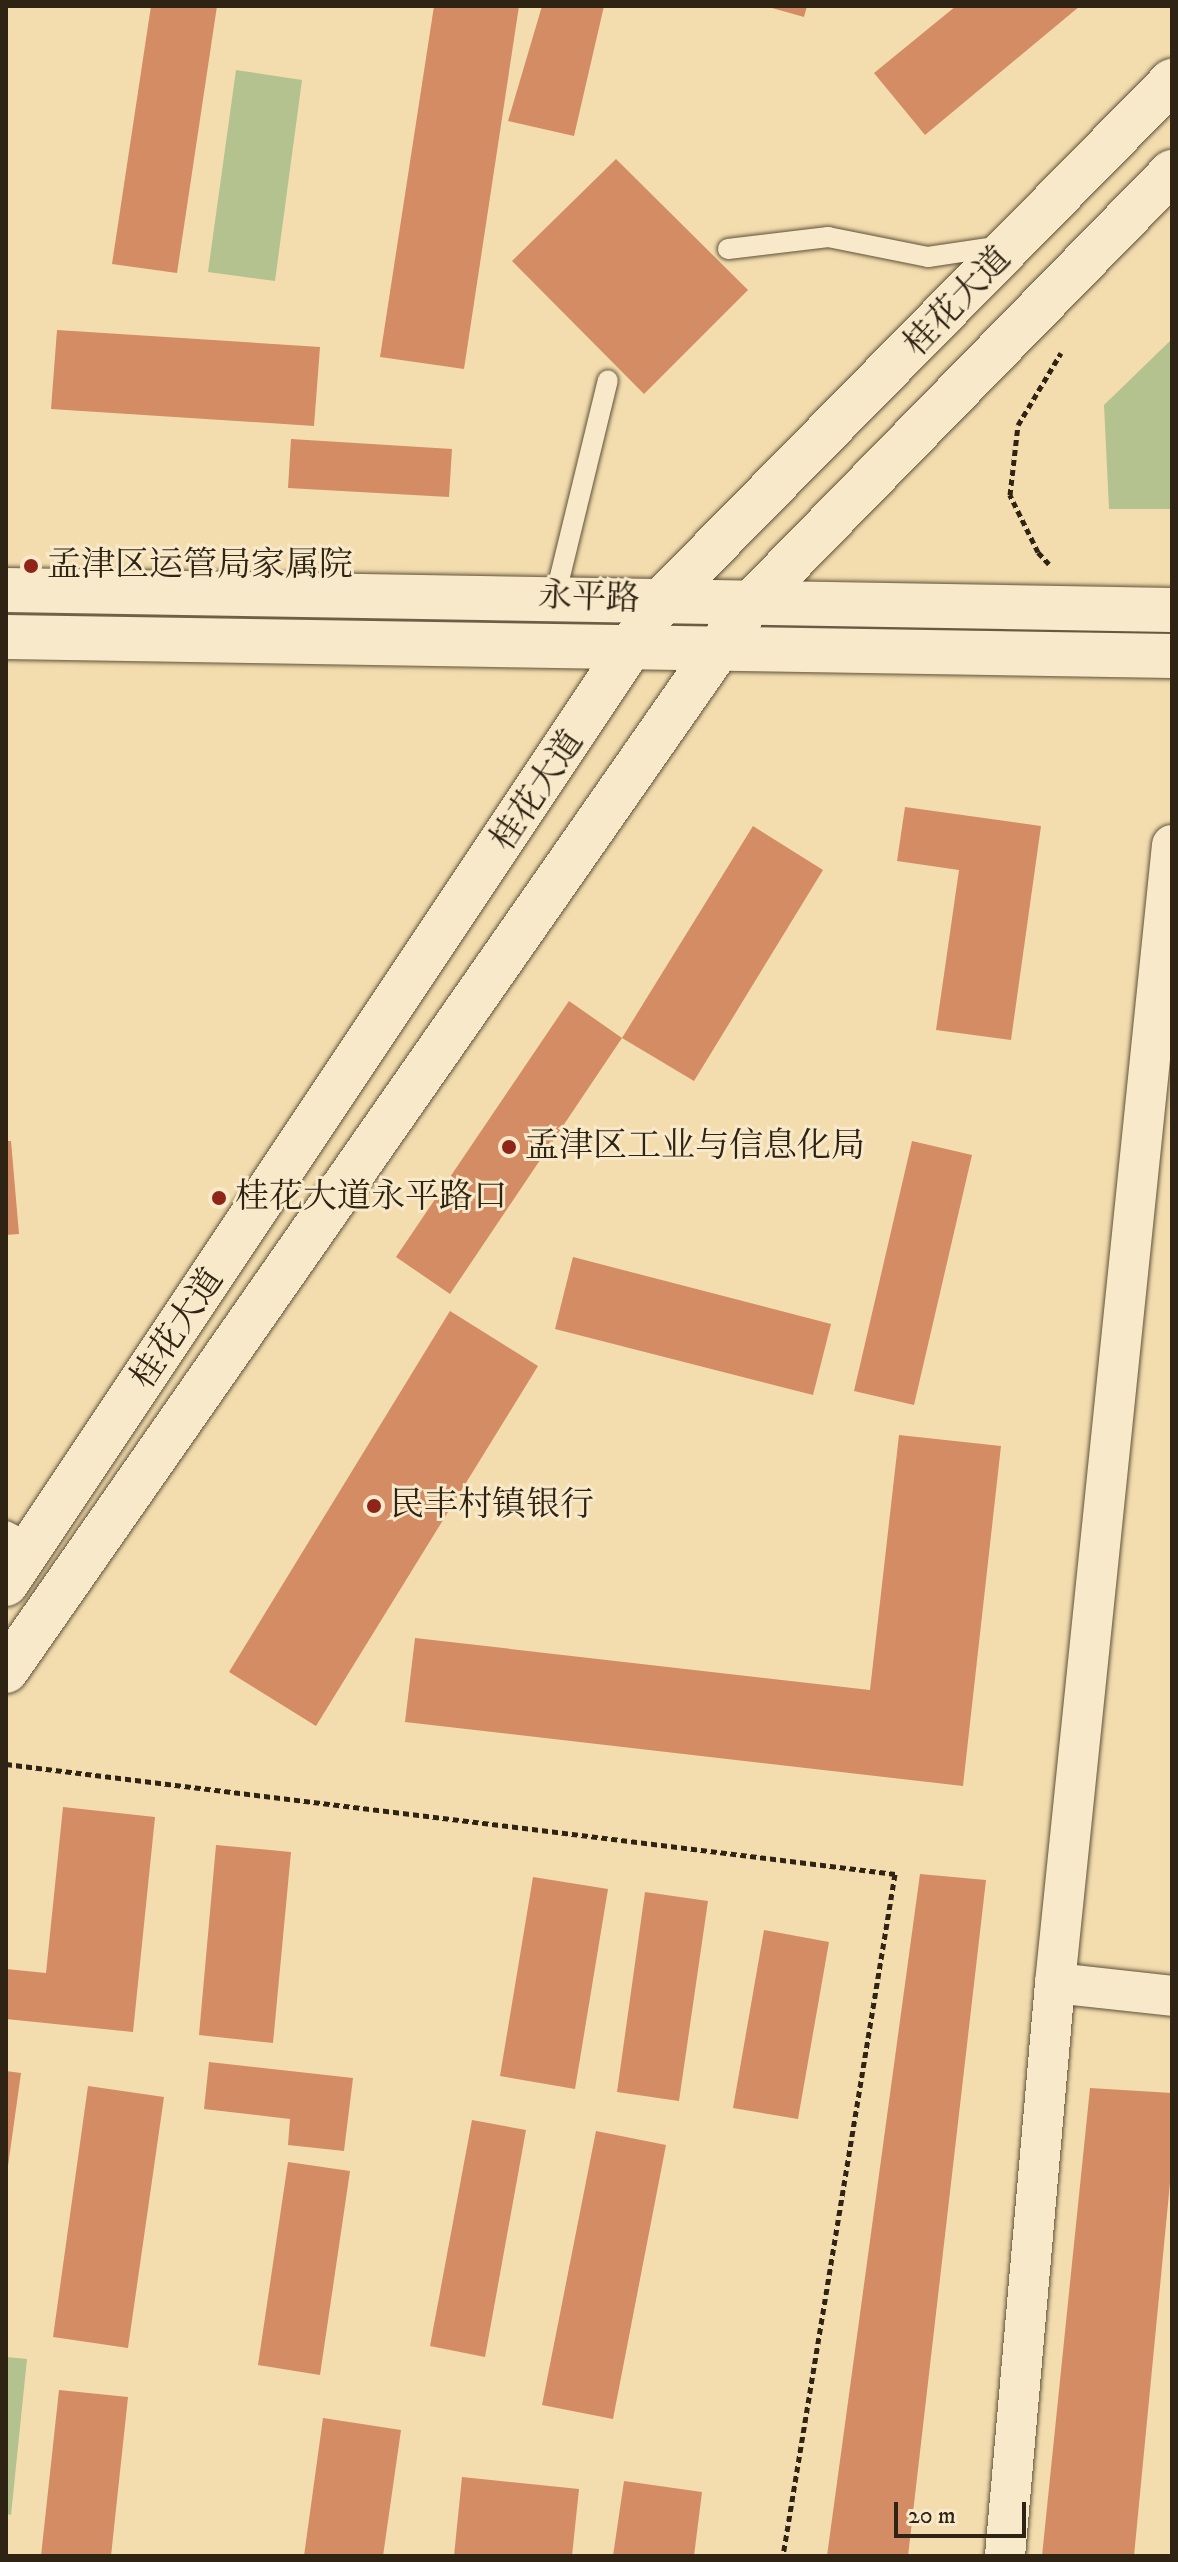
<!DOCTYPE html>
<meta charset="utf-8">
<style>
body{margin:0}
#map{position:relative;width:1178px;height:2562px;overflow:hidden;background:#f3ddae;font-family:"IM FELL DW Pica","Noto Serif SC",serif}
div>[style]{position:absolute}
.green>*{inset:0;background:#b4c28f}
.building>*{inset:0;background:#d48c64}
.path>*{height:5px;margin-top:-2.5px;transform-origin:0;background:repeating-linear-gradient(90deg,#2f2414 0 6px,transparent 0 10px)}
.roads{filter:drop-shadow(0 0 2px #60523a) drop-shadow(0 0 2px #60523a)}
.service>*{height:20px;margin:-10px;padding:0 10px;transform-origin:10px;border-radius:10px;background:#f7e9ca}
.minor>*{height:40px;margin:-20px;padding:0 20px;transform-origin:20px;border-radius:20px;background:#f7e9ca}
.secondary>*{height:44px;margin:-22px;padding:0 22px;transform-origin:22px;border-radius:22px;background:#f7e9ca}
.dots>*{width:22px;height:22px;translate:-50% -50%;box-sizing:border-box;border:4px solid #f7e9ca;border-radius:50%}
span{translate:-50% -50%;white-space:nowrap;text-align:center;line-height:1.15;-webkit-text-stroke:6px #f7e9ca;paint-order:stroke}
.street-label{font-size:34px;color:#2f2414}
.poi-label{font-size:34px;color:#2f2414}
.left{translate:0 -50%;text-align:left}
.frame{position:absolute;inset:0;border:8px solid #2f2414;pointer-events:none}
.scale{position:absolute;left:894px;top:2502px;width:132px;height:36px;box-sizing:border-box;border:4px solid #2f2414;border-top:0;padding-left:10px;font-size:24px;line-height:28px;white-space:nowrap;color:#2f2414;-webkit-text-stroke:6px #f7e9ca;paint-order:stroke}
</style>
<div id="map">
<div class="green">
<i style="clip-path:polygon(236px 70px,302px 80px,275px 281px,208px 272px)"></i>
<i style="clip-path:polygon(1172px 339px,1172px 509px,1109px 509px,1104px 405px)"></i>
<i style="clip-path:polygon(6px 2357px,27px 2359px,11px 2515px,6px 2514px)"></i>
</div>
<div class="building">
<i style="clip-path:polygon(151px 6px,217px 6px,177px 273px,112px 264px)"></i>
<i style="clip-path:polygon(434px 6px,519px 6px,464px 369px,380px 357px)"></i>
<i style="clip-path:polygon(542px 6px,604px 6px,574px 136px,508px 121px)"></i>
<i style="clip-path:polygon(765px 6px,807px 6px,804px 17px)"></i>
<i style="clip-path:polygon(956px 6px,1080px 6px,925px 135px,874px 73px)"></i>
<i style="clip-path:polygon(616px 159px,748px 290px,644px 394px,512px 261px)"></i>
<i style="clip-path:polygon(57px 330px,320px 347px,314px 426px,51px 409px)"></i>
<i style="clip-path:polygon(291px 439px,452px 449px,449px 497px,288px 488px)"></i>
<i style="clip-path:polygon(905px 807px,1041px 826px,1011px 1040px,936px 1030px,959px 870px,897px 861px)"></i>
<i style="clip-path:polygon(753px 826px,823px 870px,694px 1081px,622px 1038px)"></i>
<i style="clip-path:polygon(569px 1001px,622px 1038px,450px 1294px,396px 1257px)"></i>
<i style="clip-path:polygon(6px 1141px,11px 1141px,19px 1234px,6px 1235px)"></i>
<i style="clip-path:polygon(912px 1141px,972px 1155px,914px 1405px,854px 1391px)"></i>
<i style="clip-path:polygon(573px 1257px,831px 1324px,813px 1395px,555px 1329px)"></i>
<i style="clip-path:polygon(450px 1311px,538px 1366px,316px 1726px,229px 1672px)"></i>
<i style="clip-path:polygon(899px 1435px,1001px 1446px,963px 1786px,405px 1722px,415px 1638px,870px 1690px)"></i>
<i style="clip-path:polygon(63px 1807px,155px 1817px,133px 2032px,6px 2019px,6px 1969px,46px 1973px)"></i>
<i style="clip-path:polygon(216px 1845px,291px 1852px,273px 2043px,199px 2035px)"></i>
<i style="clip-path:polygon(920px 1874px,986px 1880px,908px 2556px,827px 2556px)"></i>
<i style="clip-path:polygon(533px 1877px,608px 1889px,575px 2089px,500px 2076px)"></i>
<i style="clip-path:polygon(645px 1892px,708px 1901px,679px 2101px,617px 2092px)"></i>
<i style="clip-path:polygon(764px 1930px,829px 1942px,798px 2119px,733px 2108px)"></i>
<i style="clip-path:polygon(209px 2062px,353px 2078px,344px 2151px,288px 2145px,290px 2119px,204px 2109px)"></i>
<i style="clip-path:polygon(6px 2071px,21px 2073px,8px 2166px,6px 2166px)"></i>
<i style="clip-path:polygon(88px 2086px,164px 2097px,128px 2348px,53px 2337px)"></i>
<i style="clip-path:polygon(1090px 2088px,1172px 2093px,1172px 2162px,1134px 2556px,1042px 2556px)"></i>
<i style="clip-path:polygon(472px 2120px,526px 2130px,485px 2357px,430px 2346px)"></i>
<i style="clip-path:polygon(596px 2131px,666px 2145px,613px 2419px,542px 2405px)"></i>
<i style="clip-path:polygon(288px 2162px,350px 2171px,320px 2375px,258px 2365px)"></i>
<i style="clip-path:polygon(59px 2390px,128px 2397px,111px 2556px,41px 2556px)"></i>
<i style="clip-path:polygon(323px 2418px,401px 2430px,383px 2556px,304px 2556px)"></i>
<i style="clip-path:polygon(462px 2477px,579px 2489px,572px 2556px,454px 2556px)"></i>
<i style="clip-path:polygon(624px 2481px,702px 2492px,694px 2556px,613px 2556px)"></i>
</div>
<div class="path">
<i style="left:1049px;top:564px;width:16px;rotate:-133deg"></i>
<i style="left:1038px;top:552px;width:64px;rotate:-116.2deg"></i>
<i style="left:1010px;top:495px;width:70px;rotate:-83.5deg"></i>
<i style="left:1018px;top:425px;width:84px;rotate:-59.2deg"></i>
<i style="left:6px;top:1764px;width:896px;rotate:7.05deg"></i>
<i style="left:895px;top:1874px;width:691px;rotate:99.33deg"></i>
</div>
<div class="roads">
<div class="service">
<i style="left:728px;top:249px;width:101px;rotate:-6.8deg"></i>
<i style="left:828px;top:237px;width:102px;rotate:11.3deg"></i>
<i style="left:928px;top:257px;width:75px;rotate:-8.5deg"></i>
<i style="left:555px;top:597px;width:223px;rotate:-76.3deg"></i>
<i style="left:6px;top:1531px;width:30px;rotate:27deg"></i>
</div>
<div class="minor">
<i style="left:1172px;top:845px;width:1144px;rotate:95.87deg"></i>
<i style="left:1055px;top:1983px;width:118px;rotate:6.3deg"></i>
<i style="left:1005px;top:2556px;width:575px;rotate:-85.01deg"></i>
</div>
<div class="secondary">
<i style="left:6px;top:590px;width:1166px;rotate:0.98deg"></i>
<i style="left:6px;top:637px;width:1166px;rotate:0.93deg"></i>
<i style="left:6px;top:1584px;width:1183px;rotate:-56.31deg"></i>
<i style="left:662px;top:600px;width:728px;rotate:-45.5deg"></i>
<i style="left:6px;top:1671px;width:1298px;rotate:-55.13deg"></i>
<i style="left:748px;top:606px;width:607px;rotate:-45.67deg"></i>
</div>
</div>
<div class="dots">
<i style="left:31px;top:566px;background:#8f2418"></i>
<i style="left:509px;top:1147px;background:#8f2418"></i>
<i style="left:219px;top:1198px;background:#8f2418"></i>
<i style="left:374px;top:1506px;background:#8f2418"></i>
</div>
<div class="street-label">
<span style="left:958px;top:302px;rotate:-46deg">桂花大道</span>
<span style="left:589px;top:598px;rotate:2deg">永平路</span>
<span style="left:538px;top:791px;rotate:-56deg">桂花大道</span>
<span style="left:178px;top:1329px;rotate:-56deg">桂花大道</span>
</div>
<div class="poi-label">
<span class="left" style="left:47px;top:566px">孟津区运管局家属院</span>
<span class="left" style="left:525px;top:1147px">孟津区工业与信息化局</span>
<span class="left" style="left:235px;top:1198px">桂花大道永平路口</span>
<span class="left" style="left:390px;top:1506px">民丰村镇银行</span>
</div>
<div class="frame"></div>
<div class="scale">20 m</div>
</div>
